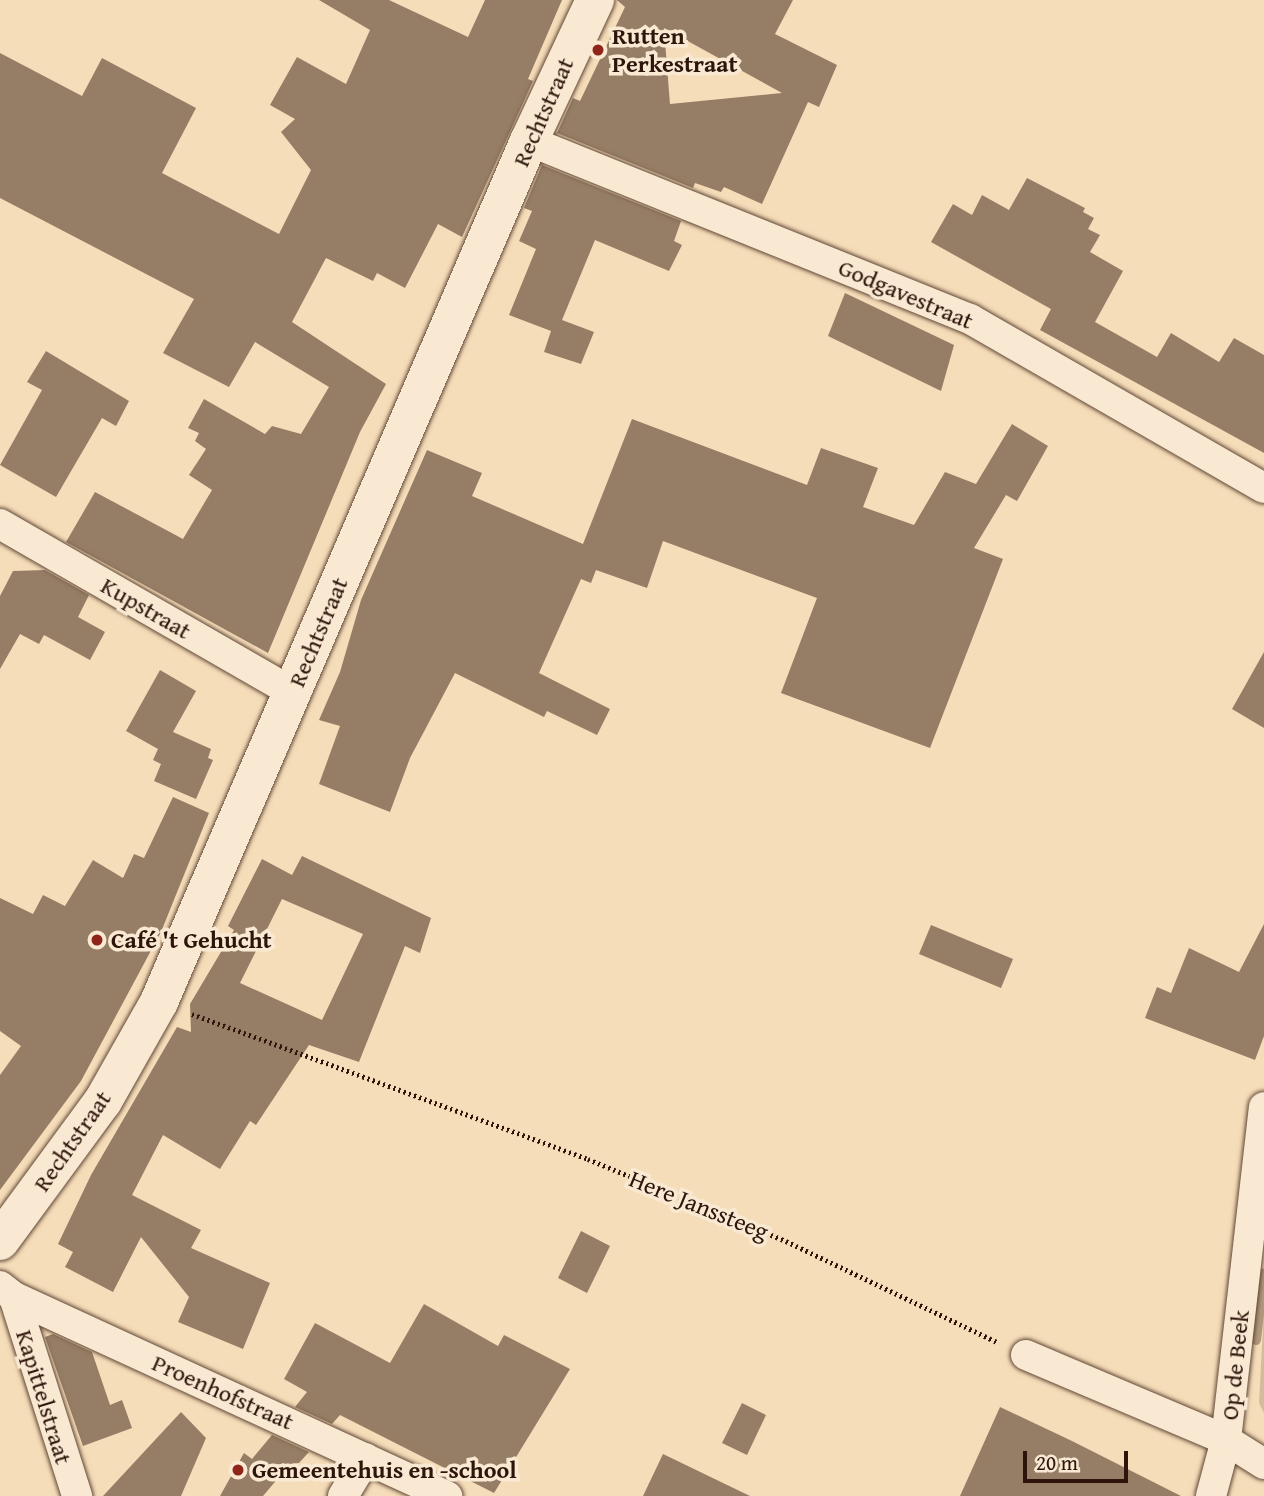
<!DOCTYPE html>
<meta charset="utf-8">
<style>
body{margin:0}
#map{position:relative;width:1264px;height:1496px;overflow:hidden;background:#f6ddb9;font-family:"Gentium Book Plus",serif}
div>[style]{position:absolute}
.green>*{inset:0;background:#d4bb9b}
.stream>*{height:10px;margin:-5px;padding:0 5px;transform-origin:5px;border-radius:5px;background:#b2997e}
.building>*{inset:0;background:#967d65}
.path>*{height:4.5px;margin-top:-2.25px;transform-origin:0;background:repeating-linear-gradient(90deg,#2e150b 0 2px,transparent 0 5.5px)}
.roads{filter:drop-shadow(0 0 2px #604736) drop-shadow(0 0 2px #604736)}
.street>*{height:30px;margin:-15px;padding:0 15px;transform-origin:15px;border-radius:15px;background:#f9e9d2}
.secondary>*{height:38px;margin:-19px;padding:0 19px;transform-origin:19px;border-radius:19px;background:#f9e9d2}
.dots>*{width:19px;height:19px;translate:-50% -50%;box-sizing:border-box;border:4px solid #f9e9d2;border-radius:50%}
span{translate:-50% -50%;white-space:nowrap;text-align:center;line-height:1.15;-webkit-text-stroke:7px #f9e9d2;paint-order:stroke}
.poi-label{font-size:24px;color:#2e150b;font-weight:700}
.left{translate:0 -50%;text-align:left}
.street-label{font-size:24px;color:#2e150b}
.scale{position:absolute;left:1023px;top:1451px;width:105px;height:32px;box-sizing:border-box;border:4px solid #2e150b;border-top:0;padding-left:9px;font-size:21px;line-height:24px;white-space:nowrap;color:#2e150b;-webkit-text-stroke:5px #f9e9d2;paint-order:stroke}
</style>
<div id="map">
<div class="green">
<i style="clip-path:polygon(1264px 1308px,1264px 1413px,1259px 1403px)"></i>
</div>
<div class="stream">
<i style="left:1256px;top:1340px;width:67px;rotate:-83.2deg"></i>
</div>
<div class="building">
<i style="clip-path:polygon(319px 0,389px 0,468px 37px,485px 0,562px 0,528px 79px,533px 81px,462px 237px,438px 224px,405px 288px,377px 273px,373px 281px,326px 258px,292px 322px,386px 384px,360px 432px,268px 653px,66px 542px,95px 492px,183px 539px,212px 490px,189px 475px,206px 449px,195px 441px,199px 433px,188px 428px,204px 399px,265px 434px,272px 426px,301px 434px,329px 387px,255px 342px,229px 387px,163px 353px,194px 299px,0 198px,0 53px,82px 96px,102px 58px,196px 108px,162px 173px,279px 234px,311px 170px,281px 132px,295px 119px,270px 105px,297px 57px,346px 84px,370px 30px)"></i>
<i style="clip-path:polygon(evenodd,617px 0,793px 0,775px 34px,837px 65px,819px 107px,808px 102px,762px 204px,724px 187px,721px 192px,695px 183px,693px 188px,557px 133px,573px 98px,580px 101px,625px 7px,617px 0,664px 28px,782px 93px,670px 104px,664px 28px)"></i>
<i style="clip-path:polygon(542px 165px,681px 221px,674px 241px,682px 245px,669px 271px,595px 240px,562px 320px,594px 332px,581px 364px,544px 352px,551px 331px,509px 315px,536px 249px,519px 241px,532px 211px,524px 208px)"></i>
<i style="clip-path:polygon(1027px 178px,1085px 208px,1083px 212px,1094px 218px,1088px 229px,1100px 235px,1090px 252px,1123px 271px,1095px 322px,1157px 357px,1171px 333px,1219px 362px,1234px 338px,1264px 355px,1264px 453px,1040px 330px,1051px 309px,931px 242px,953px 204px,972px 215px,982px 195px,1009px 210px)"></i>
<i style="clip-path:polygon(845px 293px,954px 345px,941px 391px,828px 336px)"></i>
<i style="clip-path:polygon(46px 351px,129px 401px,116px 426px,102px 418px,56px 497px,0 465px,42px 390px,27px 382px)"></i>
<i style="clip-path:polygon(632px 419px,807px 485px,821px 448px,878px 468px,863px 507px,914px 525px,945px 472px,976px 484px,1012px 424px,1048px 446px,1017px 501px,1006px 495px,974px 548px,1003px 559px,930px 748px,781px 693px,817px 598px,663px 541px,647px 588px,596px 570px,591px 583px,581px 579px,539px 673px,610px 709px,597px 735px,547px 711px,544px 717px,455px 673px,410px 758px,390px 812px,319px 784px,340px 726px,319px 720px,340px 672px,361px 600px,427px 450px,482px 473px,472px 496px,583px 544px)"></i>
<i style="clip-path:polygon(45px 570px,89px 595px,78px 617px,105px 632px,90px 660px,44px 635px,39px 644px,20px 634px,0 669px,0 596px,13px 571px)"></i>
<i style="clip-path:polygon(1264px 652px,1264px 728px,1232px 709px)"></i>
<i style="clip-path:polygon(160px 670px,196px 691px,173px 732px,211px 749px,208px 758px,213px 760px,196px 799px,154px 781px,161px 764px,153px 760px,158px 749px,126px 731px)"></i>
<i style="clip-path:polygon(173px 797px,209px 813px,161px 932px,81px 1081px,0 1190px,0 1075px,21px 1046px,0 1031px,0 898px,33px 914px,43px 895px,65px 906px,93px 860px,123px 878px,134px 854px,144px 858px)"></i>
<i style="clip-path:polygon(evenodd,302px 856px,431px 918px,420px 953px,405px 946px,359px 1062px,309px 1045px,256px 1125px,250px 1121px,220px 1169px,163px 1135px,132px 1195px,201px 1230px,191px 1248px,270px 1283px,243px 1349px,178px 1322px,189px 1297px,141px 1237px,113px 1292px,65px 1267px,73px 1252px,58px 1244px,91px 1175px,177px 1027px,191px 1032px,190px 1004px,234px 930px,228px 926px,262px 859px,292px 875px,302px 856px,282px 899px,363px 934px,322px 1020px,240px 983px,282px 899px)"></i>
<i style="clip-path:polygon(1264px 924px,1264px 1036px,1255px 1060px,1145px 1018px,1157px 987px,1171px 993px,1189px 948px,1239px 972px)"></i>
<i style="clip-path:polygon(931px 925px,1013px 959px,1001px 988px,919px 954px)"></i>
<i style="clip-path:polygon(581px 1231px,610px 1246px,587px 1293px,558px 1278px)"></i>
<i style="clip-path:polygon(424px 1304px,498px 1346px,504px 1335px,570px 1369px,494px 1493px,340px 1415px,332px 1424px,295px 1407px,307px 1392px,284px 1379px,315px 1323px,390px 1363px)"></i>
<i style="clip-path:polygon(53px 1334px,92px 1352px,110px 1405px,122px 1400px,132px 1428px,83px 1446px,45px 1337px)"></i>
<i style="clip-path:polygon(742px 1403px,766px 1415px,747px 1455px,722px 1443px)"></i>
<i style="clip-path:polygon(1000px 1407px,1072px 1441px,1181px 1496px,960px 1496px)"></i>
<i style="clip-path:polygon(181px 1412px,206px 1438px,181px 1496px,103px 1496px)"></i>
<i style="clip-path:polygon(272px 1435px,309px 1452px,299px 1463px,290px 1464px,263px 1496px,220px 1496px,244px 1453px,252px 1459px)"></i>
<i style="clip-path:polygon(663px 1454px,750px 1496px,643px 1496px)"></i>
</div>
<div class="path">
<i style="left:192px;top:1014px;width:422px;rotate:20.1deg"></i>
<i style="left:588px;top:1159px;width:214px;rotate:22.5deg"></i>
<i style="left:786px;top:1241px;width:234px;rotate:25.6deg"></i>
</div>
<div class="roads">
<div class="street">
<i style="left:529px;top:141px;width:476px;rotate:22deg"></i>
<i style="left:970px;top:319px;width:339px;rotate:29.9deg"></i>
<i style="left:0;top:524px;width:337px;rotate:29.9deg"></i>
<i style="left:0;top:1286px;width:18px;rotate:38deg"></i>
<i style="left:14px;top:1297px;width:477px;rotate:24.7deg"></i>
<i style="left:14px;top:1297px;width:209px;rotate:72.4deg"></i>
<i style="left:1026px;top:1355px;width:217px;rotate:23deg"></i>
<i style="left:1226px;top:1440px;width:45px;rotate:32.3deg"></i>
<i style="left:343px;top:1496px;width:44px;rotate:-58.8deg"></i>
<i style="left:1211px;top:1496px;width:58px;rotate:-75deg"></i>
<i style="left:1226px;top:1440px;width:335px;rotate:-83.5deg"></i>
</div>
<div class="secondary">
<i style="left:0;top:1241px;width:174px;rotate:-53.7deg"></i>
<i style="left:103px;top:1101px;width:114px;rotate:-60.5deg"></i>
<i style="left:159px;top:1002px;width:937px;rotate:-66.75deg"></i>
<i style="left:529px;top:141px;width:156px;rotate:-64.9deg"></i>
</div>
</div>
<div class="dots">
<i style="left:598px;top:50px;background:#8f2418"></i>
<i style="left:97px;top:940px;background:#8f2418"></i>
<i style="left:238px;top:1470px;background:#8f2418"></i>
</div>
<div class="poi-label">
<span class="left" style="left:612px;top:50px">Rutten<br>Perkestraat</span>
<span class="left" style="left:111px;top:940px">Café 't Gehucht</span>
<span class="left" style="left:252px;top:1470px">Gemeentehuis en -school</span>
</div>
<div class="street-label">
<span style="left:543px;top:112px;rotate:-66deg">Rechtstraat</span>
<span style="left:906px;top:294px;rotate:23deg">Godgavestraat</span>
<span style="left:146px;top:608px;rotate:30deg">Kupstraat</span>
<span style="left:318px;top:632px;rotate:-67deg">Rechtstraat</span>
<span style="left:72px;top:1141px;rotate:-55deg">Rechtstraat</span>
<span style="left:699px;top:1205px;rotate:22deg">Here Janssteeg</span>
<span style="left:1235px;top:1365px;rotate:-84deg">Op de Beek</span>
<span style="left:223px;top:1392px;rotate:24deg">Proenhofstraat</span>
<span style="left:44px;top:1397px;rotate:73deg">Kapittelstraat</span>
</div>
<div class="scale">20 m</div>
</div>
